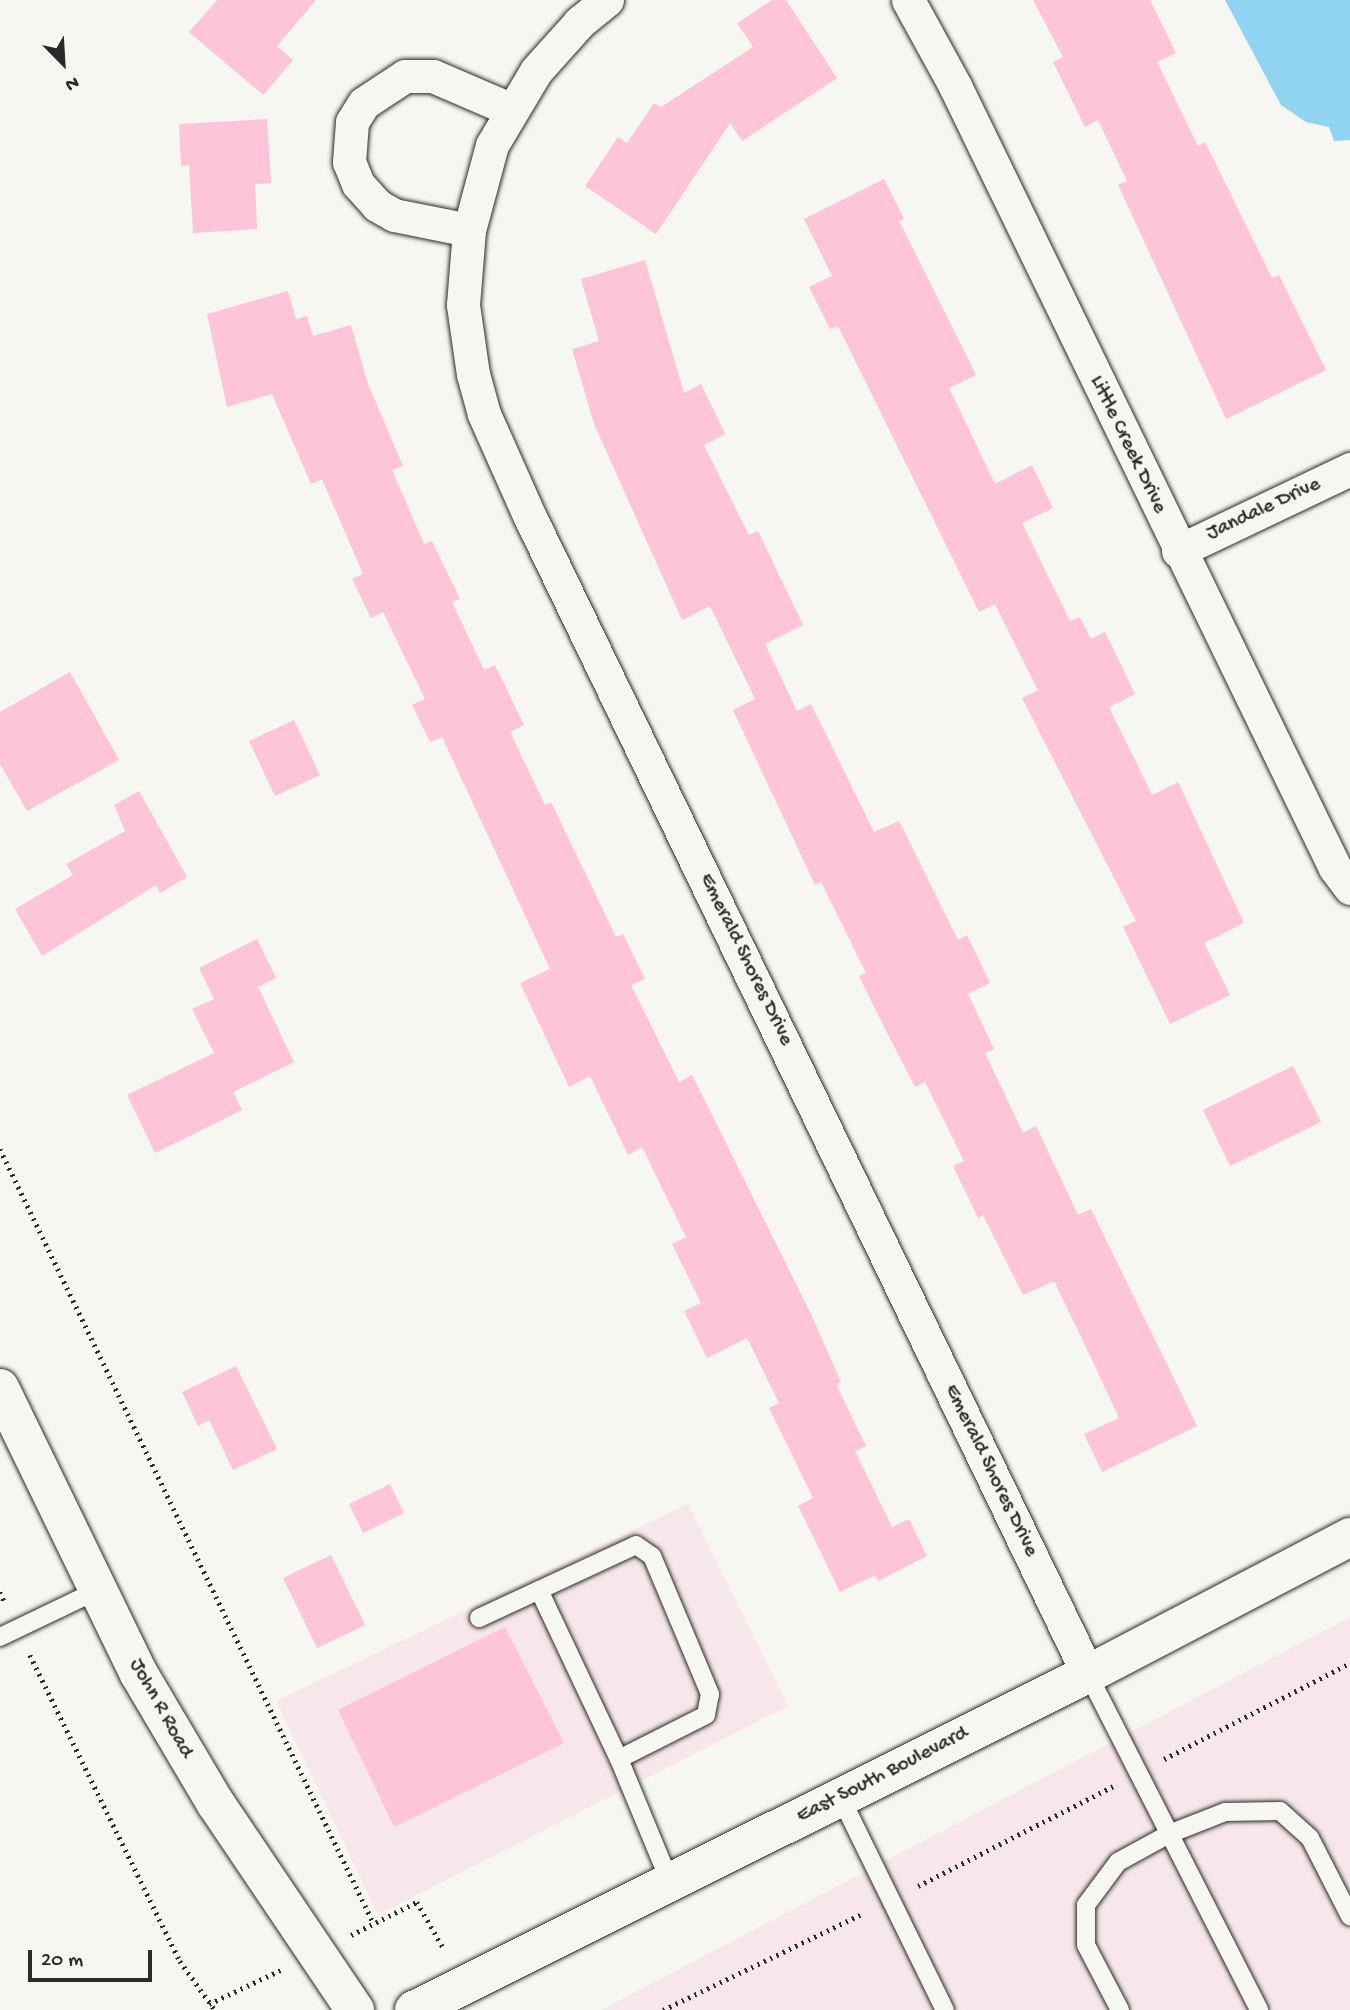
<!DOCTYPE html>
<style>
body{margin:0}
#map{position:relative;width:1350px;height:2010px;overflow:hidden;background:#f6f6f2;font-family:"Gochi Hand",sans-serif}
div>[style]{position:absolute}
.built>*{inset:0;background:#f8e7ea}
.water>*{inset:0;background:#90d4f2}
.building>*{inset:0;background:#fec4d8}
.path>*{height:4.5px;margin-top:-2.25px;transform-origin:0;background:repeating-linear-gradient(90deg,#2b2b2b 0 2px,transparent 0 7px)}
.roads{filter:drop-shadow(0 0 2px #2b2b2b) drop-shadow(0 0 2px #2b2b2b)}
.lane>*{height:18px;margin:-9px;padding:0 9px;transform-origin:9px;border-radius:9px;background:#f6f6f2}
.street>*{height:33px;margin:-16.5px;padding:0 16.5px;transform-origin:16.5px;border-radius:16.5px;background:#f6f6f2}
.secondary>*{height:38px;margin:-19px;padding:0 19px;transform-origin:19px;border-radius:19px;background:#f6f6f2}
span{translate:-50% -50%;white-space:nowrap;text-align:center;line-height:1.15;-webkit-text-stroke:5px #f6f6f2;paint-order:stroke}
.street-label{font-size:21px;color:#2b2b2b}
.north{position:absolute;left:28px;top:28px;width:70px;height:70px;-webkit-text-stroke:5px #f6f6f2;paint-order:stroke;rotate:156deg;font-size:19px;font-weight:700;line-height:28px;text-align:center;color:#2b2b2b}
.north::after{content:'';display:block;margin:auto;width:24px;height:32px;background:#2b2b2b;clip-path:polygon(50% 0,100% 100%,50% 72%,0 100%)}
.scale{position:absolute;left:28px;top:1950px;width:124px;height:32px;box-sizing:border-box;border:4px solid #2b2b2b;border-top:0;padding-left:9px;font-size:21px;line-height:24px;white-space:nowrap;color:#2b2b2b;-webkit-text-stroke:5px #f6f6f2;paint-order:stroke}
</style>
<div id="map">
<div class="built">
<i style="clip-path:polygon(688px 1504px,788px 1706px,378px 1915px,276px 1701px)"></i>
<i style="clip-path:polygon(1350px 1617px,1350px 2010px,601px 2010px)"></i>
</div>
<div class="water">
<i style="clip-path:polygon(1225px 0,1350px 0,1350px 140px,1334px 141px,1329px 127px,1306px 122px,1281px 105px)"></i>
</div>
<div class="building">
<i style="clip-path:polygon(217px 0,316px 0,277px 46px,293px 60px,263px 95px,189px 32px)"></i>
<i style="clip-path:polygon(772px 0,786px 0,837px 78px,742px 141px,730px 123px,656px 234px,585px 186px,618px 137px,627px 143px,654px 103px,661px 107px,753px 47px,737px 23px)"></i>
<i style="clip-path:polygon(1033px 0,1150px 0,1176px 53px,1157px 62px,1198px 146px,1205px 142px,1272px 278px,1279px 275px,1326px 370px,1226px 419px,1118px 185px,1127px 181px,1098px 120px,1085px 127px,1053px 62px,1063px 57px)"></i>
<i style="clip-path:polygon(267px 119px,271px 183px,255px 184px,257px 229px,193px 233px,189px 165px,181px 166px,179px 124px)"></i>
<i style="clip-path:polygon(884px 179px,904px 219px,899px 221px,976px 375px,949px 388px,995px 484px,1032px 465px,1053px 508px,1022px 523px,1070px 621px,1080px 617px,1091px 639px,1105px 632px,1135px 694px,1109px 707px,1152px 795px,1178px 782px,1244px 923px,1204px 943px,1230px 995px,1170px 1024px,1123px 927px,1136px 921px,1022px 698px,1038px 690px,995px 604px,979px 612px,838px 326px,830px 329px,809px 287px,832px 276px,804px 219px)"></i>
<i style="clip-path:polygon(645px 260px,684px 393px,701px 384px,725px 434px,704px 445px,749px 535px,758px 531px,803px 625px,765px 644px,797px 711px,811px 704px,874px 832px,899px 821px,958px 940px,967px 935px,990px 983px,968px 994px,994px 1049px,985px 1053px,1023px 1133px,1036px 1126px,1078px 1215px,1091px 1209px,1197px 1426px,1102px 1472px,1084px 1434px,1119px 1418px,1093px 1362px,1054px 1281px,1023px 1295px,983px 1215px,978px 1218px,953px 1166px,964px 1161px,925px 1082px,915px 1087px,881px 1021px,859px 976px,866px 973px,821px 882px,815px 885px,733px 710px,755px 699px,710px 606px,682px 620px,594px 424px,572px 349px,599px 341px,581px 279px)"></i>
<i style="clip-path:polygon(288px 291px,296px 319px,307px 316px,313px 336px,351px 325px,368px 384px,403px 466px,392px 470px,424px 544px,432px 541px,460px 599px,452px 602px,484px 670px,495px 665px,524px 725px,510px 732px,545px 805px,551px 802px,616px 937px,623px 934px,645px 979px,631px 985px,679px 1082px,692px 1075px,812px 1316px,841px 1382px,836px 1384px,866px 1446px,855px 1451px,892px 1527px,909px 1519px,927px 1556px,878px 1581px,875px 1575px,840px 1592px,798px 1506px,813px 1498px,769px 1408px,779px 1403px,747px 1338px,707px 1358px,684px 1311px,701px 1303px,672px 1244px,686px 1237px,642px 1147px,628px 1155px,590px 1076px,569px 1087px,520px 983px,550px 969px,442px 737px,430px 742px,412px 705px,425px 699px,383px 612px,371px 618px,352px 579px,363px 574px,322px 479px,311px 484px,272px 394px,227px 407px,207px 314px)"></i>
<i style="clip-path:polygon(70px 672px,119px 760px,27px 811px,0 764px,0 712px)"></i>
<i style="clip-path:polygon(294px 720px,320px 775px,275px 796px,249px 741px)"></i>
<i style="clip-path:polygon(139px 791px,187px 877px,160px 893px,156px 885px,42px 956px,15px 909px,73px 875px,66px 864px,125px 831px,114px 805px)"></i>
<i style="clip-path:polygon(257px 939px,276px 978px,258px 987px,294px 1062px,233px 1092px,242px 1110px,155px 1153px,127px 1095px,214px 1053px,192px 1009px,214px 999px,199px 968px)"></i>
<i style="clip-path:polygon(1293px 1066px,1321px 1122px,1230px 1166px,1203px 1110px)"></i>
<i style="clip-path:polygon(236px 1366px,277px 1449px,233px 1470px,209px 1420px,198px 1426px,182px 1392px)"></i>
<i style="clip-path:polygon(390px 1484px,404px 1513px,363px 1533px,349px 1504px)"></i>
<i style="clip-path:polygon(331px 1555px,365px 1625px,317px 1648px,283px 1578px)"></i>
<i style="clip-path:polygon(505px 1627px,564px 1743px,394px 1827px,338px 1710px)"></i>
</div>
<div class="path">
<i style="left:0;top:1149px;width:861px;rotate:64.24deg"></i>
<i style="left:0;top:1592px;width:12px;rotate:66deg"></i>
<i style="left:30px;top:1655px;width:341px;rotate:63.9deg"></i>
<i style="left:180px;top:1961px;width:60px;rotate:54.5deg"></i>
<i style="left:1164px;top:1759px;width:209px;rotate:-27.3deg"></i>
<i style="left:918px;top:1886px;width:219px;rotate:-27.1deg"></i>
<i style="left:351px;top:1935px;width:74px;rotate:-26.6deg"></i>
<i style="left:417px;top:1902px;width:54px;rotate:60.1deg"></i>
<i style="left:209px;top:2004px;width:80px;rotate:-25.3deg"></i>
<i style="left:663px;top:2010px;width:223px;rotate:-25.8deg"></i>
</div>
<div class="roads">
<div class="lane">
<i style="left:539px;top:1590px;width:187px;rotate:64.7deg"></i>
<i style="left:619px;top:1759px;width:133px;rotate:67.5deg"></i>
<i style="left:479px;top:1618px;width:173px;rotate:-24.9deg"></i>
<i style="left:636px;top:1545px;width:19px;rotate:35deg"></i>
<i style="left:652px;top:1556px;width:150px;rotate:67.2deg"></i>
<i style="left:710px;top:1694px;width:21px;rotate:101deg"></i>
<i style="left:706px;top:1715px;width:97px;rotate:153.2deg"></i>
<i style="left:0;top:1637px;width:109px;rotate:-25.6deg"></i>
<i style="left:1088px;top:1674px;width:377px;rotate:63deg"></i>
<i style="left:841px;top:1798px;width:236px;rotate:63.9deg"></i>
<i style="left:1120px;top:2010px;width:73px;rotate:-117.6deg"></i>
<i style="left:1086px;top:1945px;width:40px;rotate:-90deg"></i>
<i style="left:1086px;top:1905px;width:54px;rotate:-53.3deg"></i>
<i style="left:1118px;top:1862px;width:58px;rotate:-28.8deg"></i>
<i style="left:1169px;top:1834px;width:60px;rotate:-21.4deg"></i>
<i style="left:1225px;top:1812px;width:55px;rotate:-1deg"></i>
<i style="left:1280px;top:1811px;width:40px;rotate:42deg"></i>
<i style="left:1310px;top:1838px;width:88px;rotate:62.9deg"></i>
</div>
<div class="street">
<i style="left:607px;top:0;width:36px;rotate:141deg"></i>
<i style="left:579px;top:23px;width:64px;rotate:131.9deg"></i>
<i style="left:536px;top:71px;width:86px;rotate:120.7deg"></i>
<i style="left:492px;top:145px;width:88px;rotate:105.1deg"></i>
<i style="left:469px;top:230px;width:75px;rotate:94.6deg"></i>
<i style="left:463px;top:305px;width:70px;rotate:81.8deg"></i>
<i style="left:473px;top:374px;width:41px;rotate:74.6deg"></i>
<i style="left:484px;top:414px;width:111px;rotate:66deg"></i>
<i style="left:529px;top:515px;width:1287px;rotate:64.25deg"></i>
<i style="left:908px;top:0;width:98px;rotate:61.3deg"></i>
<i style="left:955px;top:86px;width:869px;rotate:64.08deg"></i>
<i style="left:1335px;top:868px;width:25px;rotate:53deg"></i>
<i style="left:469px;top:230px;width:76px;rotate:-168.7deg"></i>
<i style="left:394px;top:215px;width:20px;rotate:-150deg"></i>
<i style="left:377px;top:205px;width:28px;rotate:-132deg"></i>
<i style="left:358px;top:184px;width:24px;rotate:-112deg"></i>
<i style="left:349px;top:162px;width:40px;rotate:-85.7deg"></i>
<i style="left:352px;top:122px;width:22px;rotate:-58deg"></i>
<i style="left:364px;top:103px;width:49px;rotate:-33.4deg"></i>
<i style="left:405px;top:76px;width:28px"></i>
<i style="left:433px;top:76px;width:86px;rotate:23.3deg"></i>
<i style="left:1178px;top:551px;width:191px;rotate:-25.5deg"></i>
</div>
<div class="secondary">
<i style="left:0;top:1388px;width:318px;rotate:64.1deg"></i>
<i style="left:139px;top:1674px;width:151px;rotate:59.4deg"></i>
<i style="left:216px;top:1804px;width:249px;rotate:56deg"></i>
<i style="left:414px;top:2010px;width:753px;rotate:-26.5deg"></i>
<i style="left:1088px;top:1674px;width:296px;rotate:-27.6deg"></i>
</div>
</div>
<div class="street-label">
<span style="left:1127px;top:445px;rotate:64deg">Little Creek Drive</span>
<span style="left:1264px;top:510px;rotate:-25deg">Jandale Drive</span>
<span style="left:745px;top:960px;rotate:64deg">Emerald Shores Drive</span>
<span style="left:990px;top:1471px;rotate:64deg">Emerald Shores Drive</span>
<span style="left:160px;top:1709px;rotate:61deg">John R Road</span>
<span style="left:883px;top:1776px;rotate:-27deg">East South Boulevard</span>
</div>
<div class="north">N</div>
<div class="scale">20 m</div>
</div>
